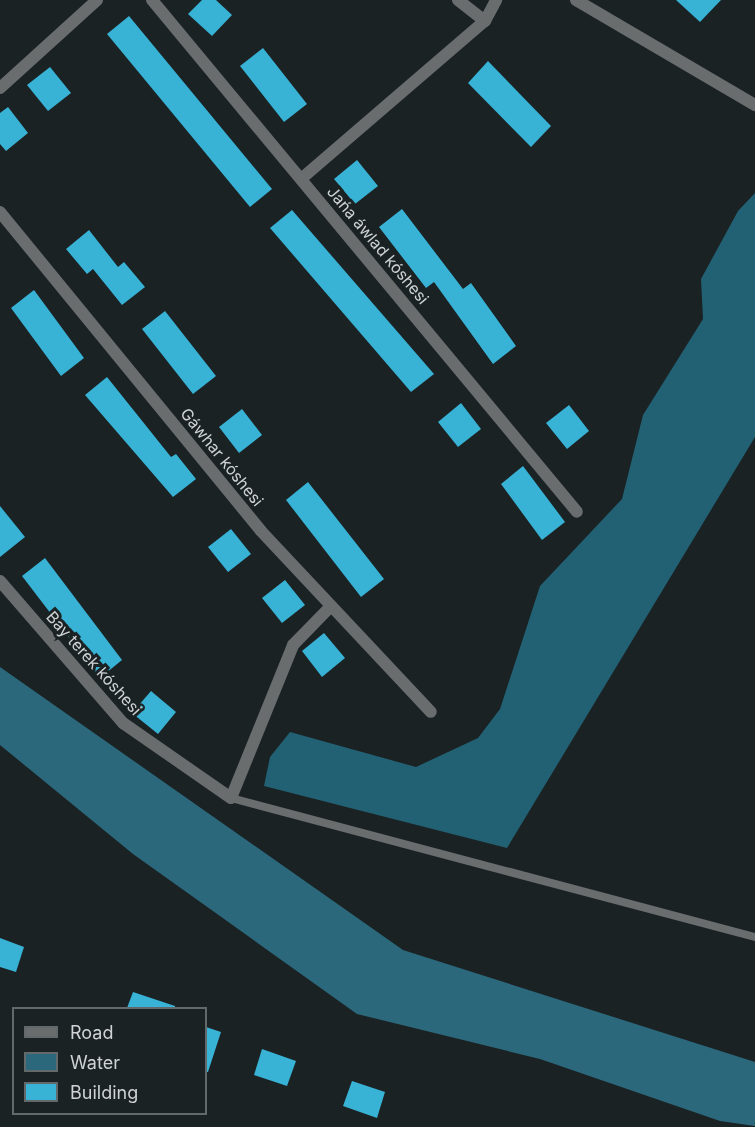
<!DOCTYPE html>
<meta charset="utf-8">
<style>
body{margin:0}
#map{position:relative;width:755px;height:1127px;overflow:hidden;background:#1b2224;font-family:Inter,sans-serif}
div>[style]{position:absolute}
.forest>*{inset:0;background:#226073}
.water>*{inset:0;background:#2b687c}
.building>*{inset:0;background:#38b2d5}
.service>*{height:8px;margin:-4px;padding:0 4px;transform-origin:4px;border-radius:4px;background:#696d6e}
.minor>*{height:12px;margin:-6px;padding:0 6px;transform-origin:6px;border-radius:6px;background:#696d6e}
span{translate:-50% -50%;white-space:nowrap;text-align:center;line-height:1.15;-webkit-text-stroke:6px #1b2224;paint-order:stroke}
.street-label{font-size:16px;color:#cfd3d5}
.legend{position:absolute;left:12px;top:1007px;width:195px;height:108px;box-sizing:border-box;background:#1b2224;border:2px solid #63696b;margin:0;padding:8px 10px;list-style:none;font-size:18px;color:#cfd3d5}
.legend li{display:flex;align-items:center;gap:12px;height:30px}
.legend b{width:30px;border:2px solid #63696b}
</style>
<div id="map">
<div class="forest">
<i style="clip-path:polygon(755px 193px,755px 437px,507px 848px,264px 786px,270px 757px,290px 732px,416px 767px,478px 738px,500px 709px,540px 586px,622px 499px,643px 415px,703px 319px,701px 279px,738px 211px)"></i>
</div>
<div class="water">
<i style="clip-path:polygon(0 667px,403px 950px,755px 1062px,755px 1126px,720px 1121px,540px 1059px,357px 1014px,133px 854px,0 745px)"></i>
</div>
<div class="building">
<i style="clip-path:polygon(202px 0,216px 0,232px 15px,212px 36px,188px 14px)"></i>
<i style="clip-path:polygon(676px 0,721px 0,700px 22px)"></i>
<i style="clip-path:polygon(129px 16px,272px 189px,250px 207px,107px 34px)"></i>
<i style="clip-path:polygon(263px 48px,307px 104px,284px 122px,240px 66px)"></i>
<i style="clip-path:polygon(488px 61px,551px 126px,531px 147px,468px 83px)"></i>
<i style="clip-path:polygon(50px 67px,71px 93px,48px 111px,27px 85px)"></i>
<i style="clip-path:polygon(8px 107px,28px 133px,6px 151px,0 144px,0 113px)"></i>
<i style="clip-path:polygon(357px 160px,378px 186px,355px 204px,334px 179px)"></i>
<i style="clip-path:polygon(402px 209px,463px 289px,471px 283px,516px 346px,493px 364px,434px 282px,426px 288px,379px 227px)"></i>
<i style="clip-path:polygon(292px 210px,434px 374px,411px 392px,270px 228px)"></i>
<i style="clip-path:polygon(89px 230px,118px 267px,124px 262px,145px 287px,122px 305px,93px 269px,87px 274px,66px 249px)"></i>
<i style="clip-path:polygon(34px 290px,84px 358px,61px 376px,11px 308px)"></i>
<i style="clip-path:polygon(165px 311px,216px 376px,193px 394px,142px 329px)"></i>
<i style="clip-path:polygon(107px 377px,171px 457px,176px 454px,196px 479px,173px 497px,85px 395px)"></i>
<i style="clip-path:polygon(461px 403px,481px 429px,458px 447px,438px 422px)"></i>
<i style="clip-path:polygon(569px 405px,589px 431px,567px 449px,546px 423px)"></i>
<i style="clip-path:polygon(242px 409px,262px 435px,239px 453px,219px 427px)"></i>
<i style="clip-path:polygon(523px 466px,565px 522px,542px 540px,501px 484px)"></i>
<i style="clip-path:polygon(308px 482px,384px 579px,361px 597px,286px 500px)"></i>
<i style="clip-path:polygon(0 506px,25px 537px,0 557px)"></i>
<i style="clip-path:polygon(231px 529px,251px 554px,228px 572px,208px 547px)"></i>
<i style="clip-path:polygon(45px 558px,122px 660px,100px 678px,22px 576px)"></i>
<i style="clip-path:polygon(285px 580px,305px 605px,282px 623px,262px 598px)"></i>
<i style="clip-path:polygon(324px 633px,345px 658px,322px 677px,302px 651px)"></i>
<i style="clip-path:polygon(151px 691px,176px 712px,158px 734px,132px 713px)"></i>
<i style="clip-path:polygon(0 938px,24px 947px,16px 972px,0 967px)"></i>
<i style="clip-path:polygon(133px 992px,175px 1006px,175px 1008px,127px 1008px)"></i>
<i style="clip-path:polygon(206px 1027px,221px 1032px,208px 1072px,206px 1072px)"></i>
<i style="clip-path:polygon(262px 1049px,296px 1061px,287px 1086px,254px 1075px)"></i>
<i style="clip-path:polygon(352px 1081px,385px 1092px,377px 1118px,343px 1106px)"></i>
</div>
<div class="service">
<i style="left:231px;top:798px;width:542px;rotate:14.86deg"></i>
</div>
<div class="minor">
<i style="left:152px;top:0;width:665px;rotate:50.3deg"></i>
<i style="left:458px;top:0;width:34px;rotate:38deg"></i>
<i style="left:576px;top:0;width:208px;rotate:30.4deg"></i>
<i style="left:0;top:88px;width:131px;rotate:-42.2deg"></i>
<i style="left:301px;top:179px;width:243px;rotate:-40.7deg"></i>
<i style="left:485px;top:21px;width:24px;rotate:-62deg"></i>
<i style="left:0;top:212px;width:412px;rotate:50.7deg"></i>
<i style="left:261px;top:531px;width:248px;rotate:46.8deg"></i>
<i style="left:0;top:581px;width:188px;rotate:49.1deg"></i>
<i style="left:123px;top:723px;width:131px;rotate:34.8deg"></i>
<i style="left:231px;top:798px;width:165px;rotate:-67.9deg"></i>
<i style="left:293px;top:645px;width:54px;rotate:-45.7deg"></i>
</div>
<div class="street-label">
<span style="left:378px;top:245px;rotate:50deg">Jańa áwlad kóshesi</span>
<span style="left:222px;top:457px;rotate:51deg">Gáwhar kóshesi</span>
<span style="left:94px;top:663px;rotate:48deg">Bay terek kóshesi</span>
</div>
<ul class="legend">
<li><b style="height:8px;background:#696d6e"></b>Road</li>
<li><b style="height:16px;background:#2b687c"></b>Water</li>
<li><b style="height:16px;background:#38b2d5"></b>Building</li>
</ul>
</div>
